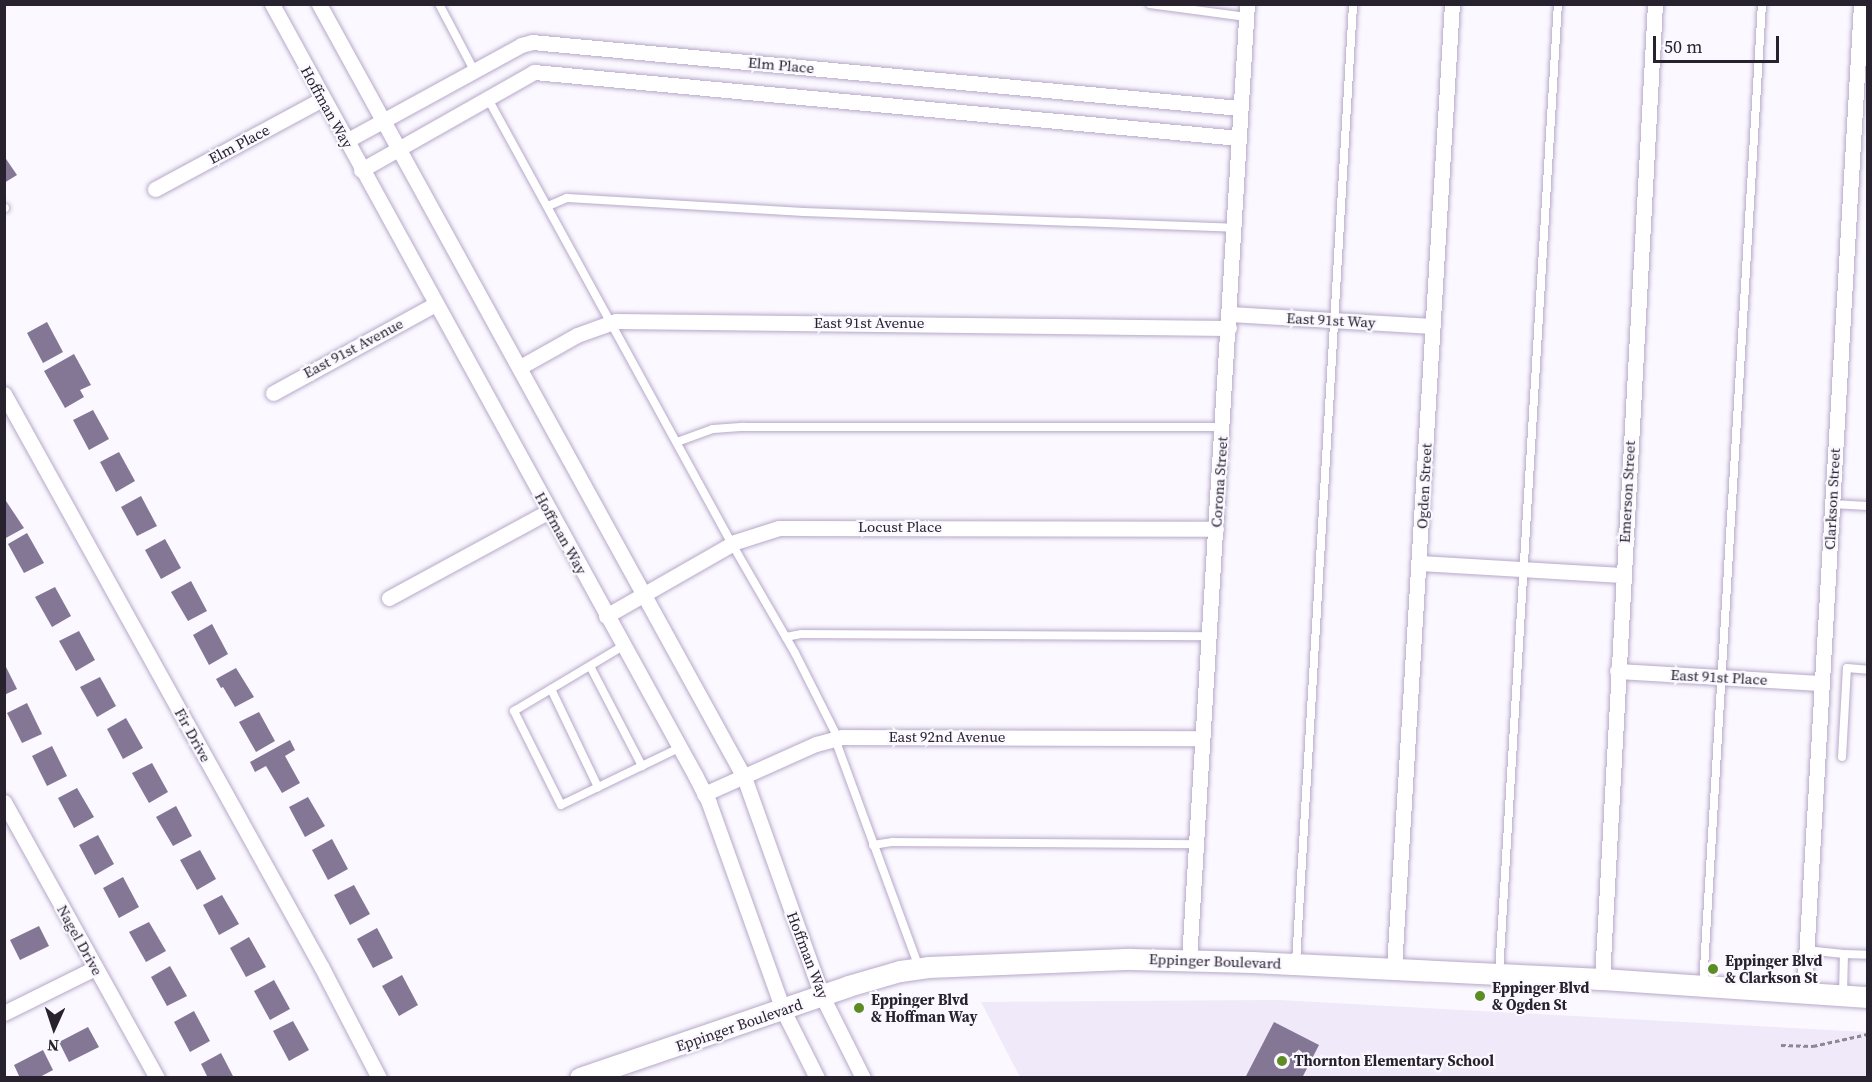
<!DOCTYPE html>
<style>
body{margin:0}
#map{position:relative;width:1872px;height:1082px;overflow:hidden;background:#fbf8ff;font-family:"Source Serif 4",serif}
div>[style]{position:absolute}
.built>*{inset:0;background:#f0e9f9}
.building>*{inset:0;background:#847695}
.path>*{height:3px;margin-top:-1.5px;transform-origin:0;background:repeating-linear-gradient(90deg,#8c8791 0 4.5px,transparent 0 7.5px)}
.roads{filter:drop-shadow(0 0 2px #b7a8c9) drop-shadow(0 0 2px #b7a8c9)}
.lane>*{height:8px;margin:-4px;padding:0 4px;transform-origin:4px;border-radius:4px;background:#fff}
.street>*{height:15px;margin:-7.5px;padding:0 7.5px;transform-origin:7.5px;border-radius:7.5px;background:#fff}
.secondary>*{height:21px;margin:-10.5px;padding:0 10.5px;transform-origin:10.5px;border-radius:10.5px;background:#fff}
.dots>*{width:16px;height:16px;translate:-50% -50%;box-sizing:border-box;border:3px solid #fbf8ff;border-radius:50%}
span{translate:-50% -50%;white-space:nowrap;text-align:center;line-height:1.15;-webkit-text-stroke:4.5px #fbf8ff;paint-order:stroke}
.street-label{font-size:15px;color:#28222f}
.poi-label{font-size:15px;color:#28222f;font-weight:700}
.left{translate:0 -50%;text-align:left}
.frame{position:absolute;inset:0;border:6px solid #28222f;pointer-events:none}
.north{position:absolute;left:24px;top:998px;width:60px;height:60px;-webkit-text-stroke:4px #fbf8ff;paint-order:stroke;rotate:183deg;font-size:16px;font-weight:700;line-height:24px;text-align:center;color:#28222f}
.north::after{content:'';display:block;margin:auto;width:21px;height:27px;background:#28222f;clip-path:polygon(50% 0,100% 100%,50% 72%,0 100%)}
.scale{position:absolute;left:1653px;top:36px;width:126px;height:27px;box-sizing:border-box;border:3px solid #28222f;border-top:0;padding-left:8px;font-size:18px;line-height:21px;white-space:nowrap;color:#28222f;-webkit-text-stroke:4px #fbf8ff;paint-order:stroke}
</style>
<div id="map">
<div class="built">
<i style="clip-path:polygon(1279px 1000px,1867px 1032px,1867px 1077px,1020px 1077px,981px 1002px)"></i>
</div>
<div class="building">
<i style="clip-path:polygon(4px 156px,17px 175px,4px 183px)"></i>
<i style="clip-path:polygon(47px 322px,63px 352px,43px 363px,27px 333px)"></i>
<i style="clip-path:polygon(74px 354px,91px 385px,80px 390px,84px 397px,65px 408px,44px 371px)"></i>
<i style="clip-path:polygon(93px 410px,109px 439px,89px 450px,73px 420px)"></i>
<i style="clip-path:polygon(119px 452px,135px 481px,116px 492px,100px 462px)"></i>
<i style="clip-path:polygon(141px 496px,157px 526px,137px 536px,121px 507px)"></i>
<i style="clip-path:polygon(4px 498px,24px 528px,4px 539px)"></i>
<i style="clip-path:polygon(27px 533px,44px 563px,24px 573px,8px 544px)"></i>
<i style="clip-path:polygon(165px 539px,181px 568px,161px 579px,145px 550px)"></i>
<i style="clip-path:polygon(191px 581px,207px 611px,188px 621px,171px 592px)"></i>
<i style="clip-path:polygon(55px 587px,71px 616px,52px 627px,35px 597px)"></i>
<i style="clip-path:polygon(212px 624px,228px 654px,209px 665px,193px 635px)"></i>
<i style="clip-path:polygon(79px 631px,95px 660px,76px 671px,59px 641px)"></i>
<i style="clip-path:polygon(4px 663px,17px 689px,4px 695px)"></i>
<i style="clip-path:polygon(236px 668px,254px 697px,235px 707px,223px 687px,221px 688px,216px 679px)"></i>
<i style="clip-path:polygon(100px 677px,116px 706px,97px 717px,80px 687px)"></i>
<i style="clip-path:polygon(27px 703px,42px 734px,22px 743px,7px 713px)"></i>
<i style="clip-path:polygon(259px 712px,275px 741px,256px 752px,239px 722px)"></i>
<i style="clip-path:polygon(126px 718px,143px 748px,123px 759px,107px 729px)"></i>
<i style="clip-path:polygon(290px 740px,295px 750px,285px 756px,300px 783px,282px 793px,266px 766px,255px 772px,250px 762px)"></i>
<i style="clip-path:polygon(52px 746px,67px 776px,47px 786px,32px 756px)"></i>
<i style="clip-path:polygon(152px 763px,168px 792px,149px 803px,132px 773px)"></i>
<i style="clip-path:polygon(77px 788px,94px 817px,74px 828px,58px 798px)"></i>
<i style="clip-path:polygon(308px 797px,325px 826px,305px 837px,289px 807px)"></i>
<i style="clip-path:polygon(176px 806px,192px 836px,173px 846px,156px 817px)"></i>
<i style="clip-path:polygon(98px 835px,114px 864px,95px 875px,79px 845px)"></i>
<i style="clip-path:polygon(332px 839px,348px 869px,328px 880px,312px 850px)"></i>
<i style="clip-path:polygon(200px 850px,216px 879px,197px 890px,180px 860px)"></i>
<i style="clip-path:polygon(123px 877px,139px 907px,119px 918px,103px 888px)"></i>
<i style="clip-path:polygon(354px 885px,370px 914px,350px 925px,334px 895px)"></i>
<i style="clip-path:polygon(222px 895px,239px 924px,219px 935px,203px 905px)"></i>
<i style="clip-path:polygon(149px 922px,166px 951px,146px 962px,129px 932px)"></i>
<i style="clip-path:polygon(39px 926px,49px 946px,20px 960px,10px 940px)"></i>
<i style="clip-path:polygon(377px 928px,393px 958px,373px 968px,357px 939px)"></i>
<i style="clip-path:polygon(249px 937px,266px 967px,246px 977px,230px 948px)"></i>
<i style="clip-path:polygon(170px 966px,187px 996px,167px 1006px,151px 977px)"></i>
<i style="clip-path:polygon(402px 975px,418px 1005px,399px 1016px,382px 986px)"></i>
<i style="clip-path:polygon(274px 980px,290px 1009px,270px 1020px,254px 991px)"></i>
<i style="clip-path:polygon(194px 1011px,210px 1041px,190px 1052px,174px 1022px)"></i>
<i style="clip-path:polygon(293px 1021px,309px 1050px,289px 1061px,273px 1031px)"></i>
<i style="clip-path:polygon(1274px 1022px,1319px 1045px,1302px 1078px,1245px 1078px)"></i>
<i style="clip-path:polygon(88px 1027px,99px 1047px,69px 1062px,59px 1042px)"></i>
<i style="clip-path:polygon(43px 1050px,53px 1070px,38px 1078px,20px 1078px,14px 1065px)"></i>
<i style="clip-path:polygon(221px 1053px,234px 1078px,208px 1078px,201px 1064px)"></i>
</div>
<div class="path">
<i style="left:1781px;top:1045px;width:32px;rotate:2deg"></i>
<i style="left:1813px;top:1046px;width:56px;rotate:-12.3deg"></i>
</div>
<div class="roads">
<div class="lane">
<i style="left:439px;top:4px;width:75px;rotate:62.1deg"></i>
<i style="left:1150px;top:4px;width:97px;rotate:7.7deg"></i>
<i style="left:487px;top:97px;width:510px;rotate:61.27deg"></i>
<i style="left:732px;top:544px;width:126px;rotate:60deg"></i>
<i style="left:795px;top:653px;width:95px;rotate:63.2deg"></i>
<i style="left:548px;top:206px;width:21px;rotate:-23deg"></i>
<i style="left:567px;top:198px;width:237px;rotate:3.4deg"></i>
<i style="left:804px;top:212px;width:430px;rotate:2.1deg"></i>
<i style="left:4px;top:208px;width:1px"></i>
<i style="left:677px;top:442px;width:38px;rotate:-20deg"></i>
<i style="left:713px;top:429px;width:31px;rotate:-4deg"></i>
<i style="left:744px;top:427px;width:478px"></i>
<i style="left:1832px;top:504px;width:36px;rotate:3deg"></i>
<i style="left:786px;top:637px;width:16px;rotate:-11deg"></i>
<i style="left:802px;top:634px;width:407px;rotate:0.3deg"></i>
<i style="left:623px;top:646px;width:127px;rotate:149.2deg"></i>
<i style="left:514px;top:711px;width:105px;rotate:63.4deg"></i>
<i style="left:561px;top:805px;width:131px;rotate:-25.8deg"></i>
<i style="left:590px;top:666px;width:113px;rotate:62.5deg"></i>
<i style="left:551px;top:689px;width:109px;rotate:64.4deg"></i>
<i style="left:835px;top:739px;width:243px;rotate:69.8deg"></i>
<i style="left:1842px;top:757px;width:89px;rotate:-86.8deg"></i>
<i style="left:1847px;top:668px;width:21px;rotate:5deg"></i>
<i style="left:873px;top:845px;width:20px;rotate:-9deg"></i>
<i style="left:893px;top:842px;width:303px;rotate:0.4deg"></i>
<i style="left:1806px;top:950px;width:38px;rotate:6deg"></i>
<i style="left:1296px;top:962px;width:960px;rotate:-86.59deg"></i>
<i style="left:1499px;top:973px;width:971px;rotate:-86.52deg"></i>
<i style="left:1703px;top:985px;width:983px;rotate:-86.56deg"></i>
<i style="left:1843px;top:994px;width:40px;rotate:-88.6deg"></i>
<i style="left:1844px;top:954px;width:24px;rotate:2deg"></i>
</div>
<div class="street">
<i style="left:272px;top:4px;width:879px;rotate:61.25deg"></i>
<i style="left:695px;top:775px;width:31px;rotate:63deg"></i>
<i style="left:709px;top:803px;width:220px;rotate:70.3deg"></i>
<i style="left:783px;top:1010px;width:76px;rotate:63.4deg"></i>
<i style="left:319px;top:4px;width:882px;rotate:61.2deg"></i>
<i style="left:744px;top:777px;width:232px;rotate:70.4deg"></i>
<i style="left:822px;top:996px;width:92px;rotate:63.4deg"></i>
<i style="left:346px;top:141px;width:200px;rotate:-28.7deg"></i>
<i style="left:521px;top:45px;width:11px;rotate:-15deg"></i>
<i style="left:532px;top:42px;width:711px;rotate:5.33deg"></i>
<i style="left:361px;top:170px;width:199px;rotate:-29.5deg"></i>
<i style="left:534px;top:72px;width:708px;rotate:5.35deg"></i>
<i style="left:155px;top:189px;width:190px;rotate:-28.3deg"></i>
<i style="left:1230px;top:314px;width:203px;rotate:3.4deg"></i>
<i style="left:520px;top:367px;width:65px;rotate:-29.3deg"></i>
<i style="left:577px;top:335px;width:41px;rotate:-19.7deg"></i>
<i style="left:616px;top:321px;width:613px;rotate:0.65deg"></i>
<i style="left:273px;top:393px;width:183px;rotate:-28.7deg"></i>
<i style="left:4px;top:394px;width:656px;rotate:61.01deg"></i>
<i style="left:322px;top:968px;width:124px;rotate:62.6deg"></i>
<i style="left:1419px;top:563px;width:204px;rotate:3.4deg"></i>
<i style="left:389px;top:598px;width:182px;rotate:-28.5deg"></i>
<i style="left:606px;top:616px;width:149px;rotate:-29.8deg"></i>
<i style="left:735px;top:542px;width:46px;rotate:-17.7deg"></i>
<i style="left:779px;top:528px;width:437px;rotate:0.1deg"></i>
<i style="left:1617px;top:671px;width:204px;rotate:3.4deg"></i>
<i style="left:704px;top:794px;width:123px;rotate:-24.1deg"></i>
<i style="left:816px;top:744px;width:27px;rotate:-15deg"></i>
<i style="left:842px;top:737px;width:360px;rotate:0.2deg"></i>
<i style="left:4px;top:802px;width:316px;rotate:61deg"></i>
<i style="left:1189px;top:960px;width:958px;rotate:-86.53deg"></i>
<i style="left:1394px;top:968px;width:966px;rotate:-86.56deg"></i>
<i style="left:1602px;top:979px;width:976px;rotate:-86.89deg"></i>
<i style="left:1804px;top:993px;width:991px;rotate:-86.7deg"></i>
<i style="left:4px;top:1013px;width:102px;rotate:-26.3deg"></i>
</div>
<div class="secondary">
<i style="left:580px;top:1078px;width:283px;rotate:-18.9deg"></i>
<i style="left:848px;top:986px;width:54px;rotate:-16.1deg"></i>
<i style="left:900px;top:971px;width:28px;rotate:-8deg"></i>
<i style="left:928px;top:967px;width:203px;rotate:-2.3deg"></i>
<i style="left:1131px;top:959px;width:121px;rotate:1.4deg"></i>
<i style="left:1252px;top:962px;width:350px;rotate:2.8deg"></i>
<i style="left:1602px;top:979px;width:267px;rotate:3.9deg"></i>
</div>
</div>
<div class="dots">
<i style="left:1713px;top:969px;background:#5b8d24"></i>
<i style="left:1480px;top:996px;background:#5b8d24"></i>
<i style="left:859px;top:1008px;background:#5b8d24"></i>
<i style="left:1282px;top:1061px;background:#5b8d24"></i>
</div>
<div class="street-label">
<span style="left:781px;top:65px;rotate:5deg">Elm Place</span>
<span style="left:327px;top:107px;rotate:61deg">Hoffman Way</span>
<span style="left:239px;top:144px;rotate:-28deg">Elm Place</span>
<span style="left:1331px;top:320px;rotate:3deg">East 91st Way</span>
<span style="left:869px;top:323px">East 91st Avenue</span>
<span style="left:353px;top:348px;rotate:-28deg">East 91st Avenue</span>
<span style="left:1219px;top:482px;rotate:-86deg">Corona Street</span>
<span style="left:1424px;top:486px;rotate:-87deg">Ogden Street</span>
<span style="left:1627px;top:492px;rotate:-87deg">Emerson Street</span>
<span style="left:1832px;top:499px;rotate:-87deg">Clarkson Street</span>
<span style="left:900px;top:527px">Locust Place</span>
<span style="left:561px;top:533px;rotate:61deg">Hoffman Way</span>
<span style="left:1719px;top:677px;rotate:3deg">East 91st Place</span>
<span style="left:193px;top:735px;rotate:61deg">Fir Drive</span>
<span style="left:947px;top:737px">East 92nd Avenue</span>
<span style="left:80px;top:940px;rotate:61deg">Nagel Drive</span>
<span style="left:808px;top:955px;rotate:69deg">Hoffman Way</span>
<span style="left:1215px;top:961px;rotate:2deg">Eppinger Boulevard</span>
<span style="left:739px;top:1025px;rotate:-19deg">Eppinger Boulevard</span>
</div>
<div class="poi-label">
<span class="left" style="left:1725px;top:969px">Eppinger Blvd<br>&amp; Clarkson St</span>
<span class="left" style="left:1492px;top:996px">Eppinger Blvd<br>&amp; Ogden St</span>
<span class="left" style="left:871px;top:1008px">Eppinger Blvd<br>&amp; Hoffman Way</span>
<span class="left" style="left:1294px;top:1061px">Thornton Elementary School</span>
</div>
<div class="frame"></div>
<div class="north">N</div>
<div class="scale">50 m</div>
</div>
